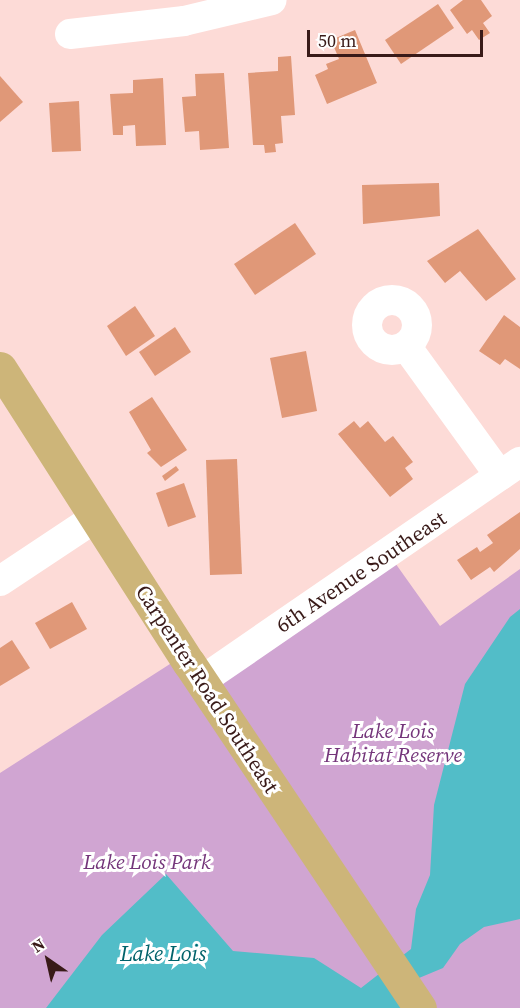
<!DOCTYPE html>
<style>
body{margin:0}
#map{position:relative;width:520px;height:1008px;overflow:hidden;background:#fddbd7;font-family:"Source Serif 4",serif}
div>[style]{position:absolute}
.green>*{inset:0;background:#d0a5d2}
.water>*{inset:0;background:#52bdc8}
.building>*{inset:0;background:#e09878}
.minor>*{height:30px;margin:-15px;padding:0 15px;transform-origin:15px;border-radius:15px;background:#fff}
.minor>.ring{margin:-15px;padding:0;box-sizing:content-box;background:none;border:30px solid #fff;border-radius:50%}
.major>*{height:33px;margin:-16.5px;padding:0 16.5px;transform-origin:16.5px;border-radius:16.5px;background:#cdb579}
span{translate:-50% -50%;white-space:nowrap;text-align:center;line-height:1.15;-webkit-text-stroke:6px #fff;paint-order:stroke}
.street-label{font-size:21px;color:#391a18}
.park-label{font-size:21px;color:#74357a;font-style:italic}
.water-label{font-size:22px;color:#00626a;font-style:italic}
.north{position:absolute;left:18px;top:930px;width:60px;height:60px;-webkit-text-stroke:4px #fff;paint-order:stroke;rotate:326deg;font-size:16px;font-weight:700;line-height:24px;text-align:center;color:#391a18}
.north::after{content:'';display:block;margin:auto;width:21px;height:27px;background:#391a18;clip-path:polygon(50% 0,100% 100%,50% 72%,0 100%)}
.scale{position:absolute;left:307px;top:30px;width:176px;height:27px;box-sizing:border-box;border:3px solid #391a18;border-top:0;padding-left:8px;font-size:18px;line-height:21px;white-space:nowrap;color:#391a18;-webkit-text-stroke:4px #fff;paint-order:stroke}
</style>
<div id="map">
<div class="green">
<i style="clip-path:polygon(393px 560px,440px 626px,520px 569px,520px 1008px,0 1008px,0 773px,184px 655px,214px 684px)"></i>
</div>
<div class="water">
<i style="clip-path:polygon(520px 609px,520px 919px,484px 927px,460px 944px,443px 968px,419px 978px,406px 1008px,46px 1008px,102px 935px,166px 874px,233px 951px,314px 958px,361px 988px,411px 949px,416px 909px,430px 875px,434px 805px,465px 684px,510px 617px)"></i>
</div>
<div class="building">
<i style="clip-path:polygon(463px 0,481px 0,492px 16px,483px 23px,490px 33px,479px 40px,472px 30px,467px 34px,450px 10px)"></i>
<i style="clip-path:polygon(438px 4px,454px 28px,401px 64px,385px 40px)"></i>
<i style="clip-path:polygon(355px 30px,377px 83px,327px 104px,315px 75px,328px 69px,326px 64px,339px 59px,331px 40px)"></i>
<i style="clip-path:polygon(291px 56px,295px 115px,281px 116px,283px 143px,275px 144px,276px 152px,265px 153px,264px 145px,253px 145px,248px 73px,278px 71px,278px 57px)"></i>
<i style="clip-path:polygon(224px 73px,229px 148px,200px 150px,199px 131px,185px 132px,182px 97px,196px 96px,195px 74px)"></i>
<i style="clip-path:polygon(0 76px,23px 102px,0 122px)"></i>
<i style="clip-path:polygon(163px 78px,166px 145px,136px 146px,135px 125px,123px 126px,123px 135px,113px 135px,110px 94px,133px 93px,133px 80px)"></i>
<i style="clip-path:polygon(79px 101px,81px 151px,52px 152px,49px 103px)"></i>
<i style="clip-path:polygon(439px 183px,440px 216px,363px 224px,362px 185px)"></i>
<i style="clip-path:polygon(295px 223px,316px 254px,255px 295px,234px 264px)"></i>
<i style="clip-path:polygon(478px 229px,516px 279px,486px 301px,460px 271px,445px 283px,427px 261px)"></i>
<i style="clip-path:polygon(135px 306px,155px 336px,126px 356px,107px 326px)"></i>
<i style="clip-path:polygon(504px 315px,520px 327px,520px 369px,505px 359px,500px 365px,479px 351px)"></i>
<i style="clip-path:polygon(175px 327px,191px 352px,155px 376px,139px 352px)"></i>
<i style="clip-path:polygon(306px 351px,317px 411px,282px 418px,270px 358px)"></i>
<i style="clip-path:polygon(152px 397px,187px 450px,161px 467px,147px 453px,151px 450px,129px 412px)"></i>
<i style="clip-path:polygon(354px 421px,360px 428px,368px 421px,385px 442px,393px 436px,413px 462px,405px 468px,413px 479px,390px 497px,338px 434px)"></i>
<i style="clip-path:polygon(237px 459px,242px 574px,210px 575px,206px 460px)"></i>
<i style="clip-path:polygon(176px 466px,179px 470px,165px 481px,162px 476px)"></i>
<i style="clip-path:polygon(184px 483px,196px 517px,168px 527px,156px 493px)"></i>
<i style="clip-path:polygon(520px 512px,520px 549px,494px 572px,490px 567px,471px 580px,457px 560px,477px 547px,480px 552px,493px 543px,487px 535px)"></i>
<i style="clip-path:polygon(72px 602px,87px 629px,50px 649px,35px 623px)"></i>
<i style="clip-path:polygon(12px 640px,30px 668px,0 686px,0 648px)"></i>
</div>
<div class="minor">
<i style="left:70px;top:34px;width:115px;rotate:-6.5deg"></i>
<i style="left:184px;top:21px;width:90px;rotate:-13.4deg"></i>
<i class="ring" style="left:367px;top:300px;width:20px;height:20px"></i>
<i style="left:406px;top:346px;width:160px;rotate:54.1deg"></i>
<i style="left:0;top:581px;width:114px;rotate:-33.6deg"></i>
<i style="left:201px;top:681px;width:387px;rotate:-34.5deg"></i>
</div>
<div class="major">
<i style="left:0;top:368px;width:350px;rotate:57.4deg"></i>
<i style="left:189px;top:663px;width:415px;rotate:56.2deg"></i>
</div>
<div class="street-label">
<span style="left:361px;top:572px;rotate:-34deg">6th Avenue Southeast</span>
<span style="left:207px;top:689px;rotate:57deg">Carpenter Road Southeast</span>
</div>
<div class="park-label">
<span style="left:393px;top:743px">Lake Lois<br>Habitat Reserve</span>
<span style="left:147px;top:862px">Lake Lois Park</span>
</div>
<div class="water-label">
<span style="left:163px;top:954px">Lake Lois</span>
</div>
<div class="north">N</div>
<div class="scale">50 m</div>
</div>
